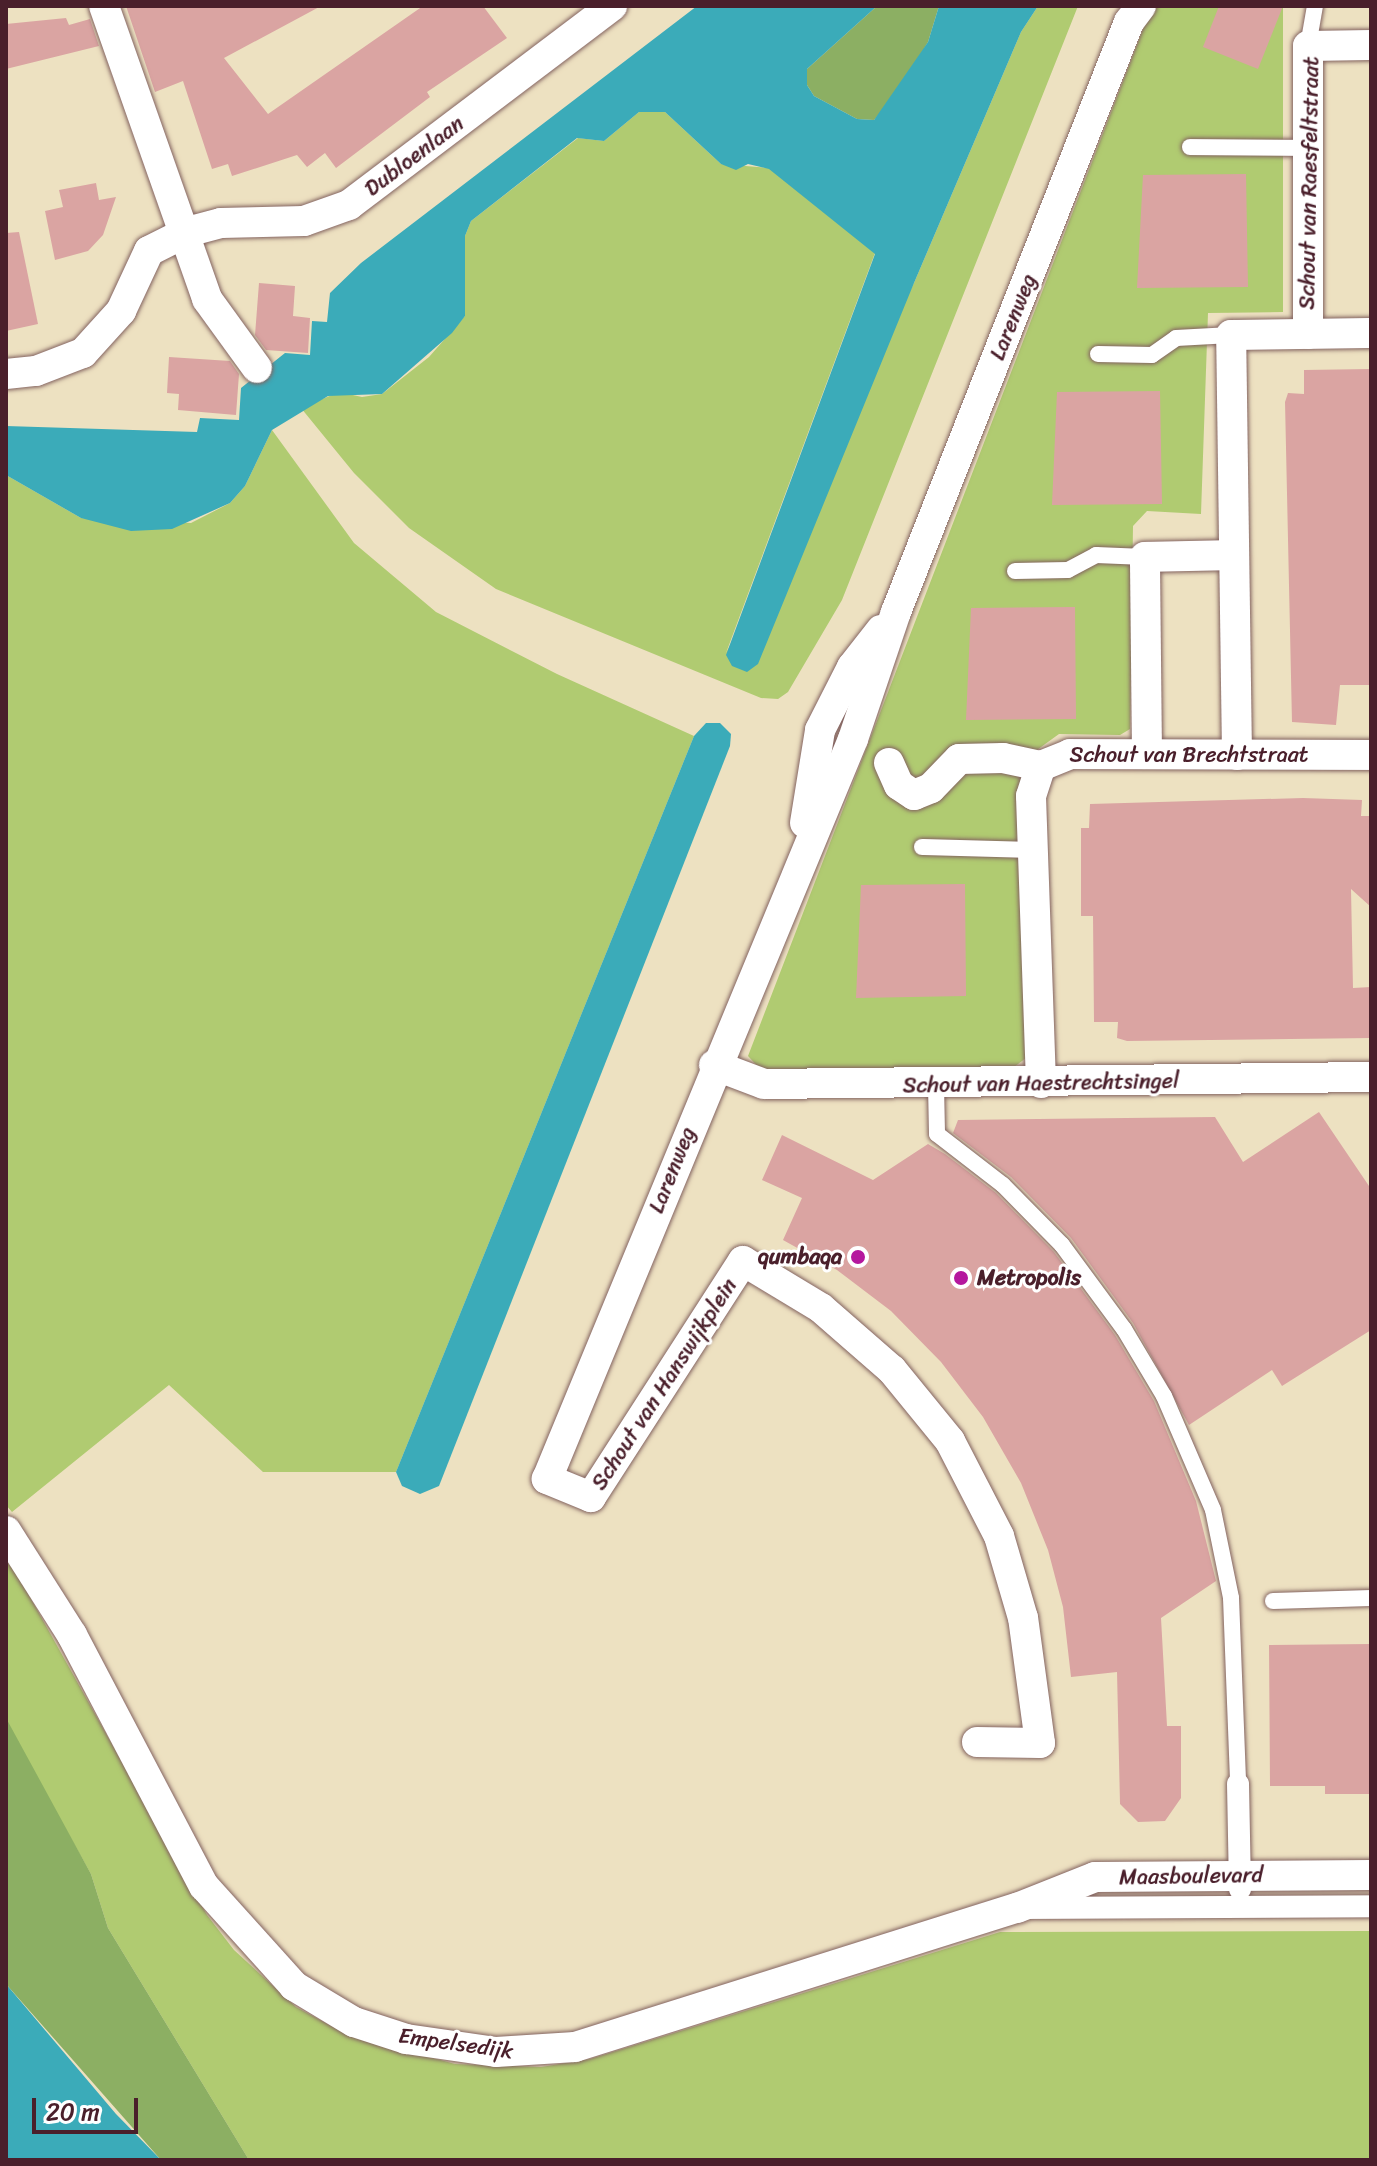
<!DOCTYPE html>
<style>
body{margin:0}
#map{position:relative;width:1377px;height:2166px;overflow:hidden;background:#ede1c1;font-family:Sriracha,sans-serif}
div>[style]{position:absolute}
.green>*{inset:0;background:#b0cb71}
.forest>*{inset:0;background:#8caf63}
.water>*{inset:0;background:#3babb9}
.building>*{inset:0;background:#daa4a2}
.roads{filter:drop-shadow(0 0 2px #836360) drop-shadow(0 0 2px #836360)}
.service>*{height:16px;margin:-8px;padding:0 8px;transform-origin:8px;border-radius:8px;background:#fff}
.pedestrian>*{height:22px;margin:-11px;padding:0 11px;transform-origin:11px;border-radius:11px;background:#fff}
.minor>*{height:30px;margin:-15px;padding:0 15px;transform-origin:15px;border-radius:15px;background:#fff}
.dots>*{width:22px;height:22px;translate:-50% -50%;box-sizing:border-box;border:4px solid #fff;border-radius:50%}
span{translate:-50% -50%;white-space:nowrap;text-align:center;line-height:1.15;-webkit-text-stroke:6px #fff;paint-order:stroke}
.street-label{font-size:22px;color:#4a1f2b}
.poi-label{font-size:22px;color:#4a1f2b;font-weight:700}
.right{translate:-100% -50%;text-align:right}
.left{translate:0 -50%;text-align:left}
.frame{position:absolute;inset:0;border:8px solid #4a1f2b;pointer-events:none}
.scale{position:absolute;left:32px;top:2098px;width:106px;height:36px;box-sizing:border-box;border:4px solid #4a1f2b;border-top:0;padding-left:10px;font-size:24px;line-height:28px;white-space:nowrap;color:#4a1f2b;-webkit-text-stroke:6px #fff;paint-order:stroke}
</style>
<div id="map">
<div class="green">
<i style="clip-path:polygon(1038px 6px,1078px 6px,842px 600px,788px 692px,778px 699px,761px 698px,496px 589px,409px 528px,354px 473px,301px 408px,339px 392px,362px 397px,382px 394px,429px 357px,465px 316px,465px 236px,471px 221px,578px 138px,604px 141px,639px 112px,665px 112px,721px 164px,769px 168px,875px 253px,726px 653px,914px 283px,1021px 32px)"></i>
<i style="clip-path:polygon(1152px 6px,1283px 6px,1283px 312px,1208px 313px,1201px 514px,1147px 511px,1133px 526px,1130px 729px,1120px 735px,1059px 734px,1023px 760px,1026px 1058px,1010px 1070px,762px 1071px,748px 1056px)"></i>
<i style="clip-path:polygon(272px 430px,354px 543px,436px 612px,557px 674px,694px 736px,396px 1472px,263px 1472px,169px 1385px,12px 1512px,6px 1505px,6px 475px,81px 518px,191px 523px,230px 503px,245px 486px)"></i>
<i style="clip-path:polygon(6px 1554px,207px 1915px,234px 1950px,296px 2007px,346px 2034px,455px 2064px,541px 2067px,590px 2059px,1000px 1932px,1371px 1931px,1371px 2160px,249px 2160px,108px 1928px,91px 1874px,11px 1732px,6px 1718px)"></i>
</div>
<div class="forest">
<i style="clip-path:polygon(877px 6px,939px 6px,928px 42px,899px 91px,874px 120px,857px 119px,814px 96px,807px 85px,807px 69px)"></i>
<i style="clip-path:polygon(6px 1718px,91px 1874px,108px 1928px,249px 2160px,161px 2160px,6px 1984px)"></i>
</div>
<div class="water">
<i style="clip-path:polygon(697px 6px,877px 6px,807px 69px,807px 85px,814px 96px,857px 119px,874px 120px,928px 42px,939px 6px,1038px 6px,1021px 32px,914px 283px,758px 664px,747px 672px,732px 666px,726px 655px,875px 254px,769px 169px,748px 164px,736px 170px,721px 164px,665px 112px,639px 112px,604px 141px,577px 138px,471px 221px,465px 236px,465px 316px,452px 333px,382px 394px,328px 396px,272px 430px,245px 486px,230px 503px,172px 529px,131px 531px,81px 518px,6px 475px,6px 426px,197px 432px,200px 418px,239px 420px,241px 388px,285px 353px,310px 355px,312px 321px,327px 322px,330px 293px,361px 263px)"></i>
<i style="clip-path:polygon(706px 723px,720px 723px,731px 734px,730px 746px,439px 1486px,420px 1494px,402px 1486px,396px 1472px,694px 736px)"></i>
<i style="clip-path:polygon(6px 1984px,116px 2114px,161px 2160px,6px 2160px)"></i>
</div>
<div class="building">
<i style="clip-path:polygon(126px 6px,321px 6px,224px 58px,268px 114px,423px 6px,483px 6px,507px 38px,427px 92px,430px 97px,336px 168px,325px 153px,307px 167px,297px 155px,232px 176px,228px 164px,212px 169px,183px 81px,155px 92px)"></i>
<i style="clip-path:polygon(1219px 6px,1283px 6px,1258px 69px,1203px 47px)"></i>
<i style="clip-path:polygon(66px 18px,69px 25px,90px 19px,99px 46px,6px 69px,6px 24px)"></i>
<i style="clip-path:polygon(1246px 174px,1248px 287px,1137px 288px,1143px 175px)"></i>
<i style="clip-path:polygon(96px 183px,99px 200px,116px 197px,103px 235px,88px 251px,55px 260px,45px 211px,63px 207px,59px 190px)"></i>
<i style="clip-path:polygon(19px 232px,38px 324px,6px 331px,6px 233px)"></i>
<i style="clip-path:polygon(259px 283px,295px 286px,293px 316px,310px 318px,308px 353px,266px 350px,255px 335px)"></i>
<i style="clip-path:polygon(169px 357px,230px 361px,239px 374px,236px 415px,178px 410px,179px 394px,167px 393px)"></i>
<i style="clip-path:polygon(1371px 369px,1371px 685px,1340px 685px,1336px 725px,1292px 722px,1285px 402px,1288px 393px,1304px 394px,1304px 370px)"></i>
<i style="clip-path:polygon(1160px 391px,1162px 504px,1052px 505px,1057px 392px)"></i>
<i style="clip-path:polygon(1075px 607px,1076px 719px,966px 720px,971px 608px)"></i>
<i style="clip-path:polygon(1303px 798px,1362px 800px,1361px 816px,1371px 816px,1371px 907px,1351px 889px,1353px 988px,1371px 987px,1371px 1038px,1127px 1041px,1117px 1038px,1118px 1022px,1094px 1022px,1093px 916px,1081px 916px,1081px 828px,1089px 828px,1090px 804px)"></i>
<i style="clip-path:polygon(965px 884px,966px 996px,856px 998px,861px 885px)"></i>
<i style="clip-path:polygon(1319px 1112px,1371px 1189px,1371px 1330px,1282px 1386px,1272px 1370px,1189px 1425px,1133px 1323px,1071px 1238px,1011px 1177px,953px 1133px,958px 1120px,1215px 1117px,1243px 1162px)"></i>
<i style="clip-path:polygon(782px 1135px,873px 1180px,928px 1144px,945px 1154px,996px 1193px,1054px 1252px,1115px 1335px,1154px 1401px,1196px 1501px,1216px 1581px,1161px 1618px,1167px 1726px,1181px 1726px,1181px 1798px,1165px 1821px,1138px 1822px,1120px 1804px,1117px 1672px,1071px 1677px,1063px 1607px,1048px 1550px,1021px 1483px,983px 1417px,941px 1362px,891px 1311px,837px 1270px,783px 1240px,802px 1198px,762px 1180px)"></i>
<i style="clip-path:polygon(1371px 1644px,1371px 1794px,1325px 1794px,1325px 1786px,1270px 1786px,1269px 1645px)"></i>
</div>
<div class="roads">
<div class="service">
<i style="left:1308px;top:46px;width:41px;rotate:-80.1deg"></i>
<i style="left:1190px;top:147px;width:117px;rotate:0.5deg"></i>
<i style="left:1098px;top:354px;width:54px;rotate:1.1deg"></i>
<i style="left:1152px;top:355px;width:29px;rotate:-35deg"></i>
<i style="left:1176px;top:338px;width:55px;rotate:-3.1deg"></i>
<i style="left:1015px;top:571px;width:53px;rotate:-1.1deg"></i>
<i style="left:1068px;top:570px;width:32px;rotate:-28deg"></i>
<i style="left:1096px;top:555px;width:49px;rotate:2.3deg"></i>
<i style="left:922px;top:847px;width:112px;rotate:1.5deg"></i>
<i style="left:936px;top:1085px;width:49px;rotate:88.8deg"></i>
<i style="left:937px;top:1134px;width:83px;rotate:37.7deg"></i>
<i style="left:1003px;top:1185px;width:84px;rotate:45.5deg"></i>
<i style="left:1062px;top:1245px;width:104px;rotate:53.6deg"></i>
<i style="left:1124px;top:1329px;width:78px;rotate:59.2deg"></i>
<i style="left:1164px;top:1396px;width:124px;rotate:66.7deg"></i>
<i style="left:1213px;top:1510px;width:90px;rotate:78.4deg"></i>
<i style="left:1231px;top:1598px;width:186px;rotate:87.8deg"></i>
<i style="left:1273px;top:1601px;width:98px;rotate:-1.8deg"></i>
</div>
<div class="pedestrian">
<i style="left:1238px;top:1784px;width:105px;rotate:88.9deg"></i>
<i style="left:1028px;top:1908px;width:343px;rotate:-0.3deg"></i>
</div>
<div class="minor">
<i style="left:104px;top:6px;width:311px;rotate:70.6deg"></i>
<i style="left:207px;top:299px;width:85px;rotate:54.1deg"></i>
<i style="left:1308px;top:334px;width:288px;rotate:-90deg"></i>
<i style="left:1308px;top:46px;width:63px;rotate:-0.9deg"></i>
<i style="left:6px;top:374px;width:30px;rotate:-6deg"></i>
<i style="left:36px;top:371px;width:50px;rotate:-21deg"></i>
<i style="left:83px;top:353px;width:57px;rotate:-47.9deg"></i>
<i style="left:121px;top:311px;width:66px;rotate:-65deg"></i>
<i style="left:149px;top:251px;width:42px;rotate:-26.6deg"></i>
<i style="left:187px;top:232px;width:35px;rotate:-15deg"></i>
<i style="left:221px;top:223px;width:83px;rotate:-1.4deg"></i>
<i style="left:304px;top:221px;width:48px;rotate:-19.6deg"></i>
<i style="left:349px;top:205px;width:330px;rotate:-37.1deg"></i>
<i style="left:1147px;top:754px;width:197px;rotate:-90.6deg"></i>
<i style="left:1145px;top:557px;width:88px;rotate:-1.3deg"></i>
<i style="left:1237px;top:755px;width:420px;rotate:-90.8deg"></i>
<i style="left:1231px;top:335px;width:140px;rotate:-0.8deg"></i>
<i style="left:889px;top:763px;width:24px;rotate:66deg"></i>
<i style="left:899px;top:785px;width:18px;rotate:34deg"></i>
<i style="left:914px;top:795px;width:18px;rotate:-22deg"></i>
<i style="left:931px;top:788px;width:40px;rotate:-46deg"></i>
<i style="left:959px;top:759px;width:44px;rotate:-1.3deg"></i>
<i style="left:1003px;top:758px;width:39px;rotate:12deg"></i>
<i style="left:805px;top:823px;width:94px;rotate:-80.8deg"></i>
<i style="left:820px;top:730px;width:71px;rotate:-63.1deg"></i>
<i style="left:852px;top:667px;width:47px;rotate:-51.9deg"></i>
<i style="left:714px;top:1065px;width:53px;rotate:20.8deg"></i>
<i style="left:764px;top:1084px;width:607px;rotate:-0.66deg"></i>
<i style="left:1041px;top:1083px;width:287px;rotate:-92deg"></i>
<i style="left:1031px;top:796px;width:32px;rotate:-72deg"></i>
<i style="left:1041px;top:766px;width:31px;rotate:-22deg"></i>
<i style="left:1070px;top:754px;width:301px;rotate:0.2deg"></i>
<i style="left:6px;top:1531px;width:123px;rotate:57.6deg"></i>
<i style="left:72px;top:1635px;width:284px;rotate:62.3deg"></i>
<i style="left:204px;top:1886px;width:135px;rotate:48deg"></i>
<i style="left:294px;top:1986px;width:70px;rotate:31deg"></i>
<i style="left:354px;top:2022px;width:55px;rotate:18.1deg"></i>
<i style="left:406px;top:2039px;width:91px;rotate:8.2deg"></i>
<i style="left:496px;top:2052px;width:79px;rotate:-3.6deg"></i>
<i style="left:575px;top:2047px;width:463px;rotate:-17.5deg"></i>
<i style="left:1017px;top:1908px;width:84px;rotate:-21.7deg"></i>
<i style="left:1095px;top:1877px;width:276px;rotate:-0.4deg"></i>
<i style="left:977px;top:1742px;width:63px;rotate:0.9deg"></i>
<i style="left:1040px;top:1743px;width:126px;rotate:-97.7deg"></i>
<i style="left:1023px;top:1618px;width:85px;rotate:-106.3deg"></i>
<i style="left:999px;top:1536px;width:107px;rotate:-117.3deg"></i>
<i style="left:950px;top:1441px;width:92px;rotate:-129.2deg"></i>
<i style="left:892px;top:1370px;width:94px;rotate:-138.9deg"></i>
<i style="left:821px;top:1308px;width:91px;rotate:-148.9deg"></i>
<i style="left:743px;top:1261px;width:281px;rotate:122.8deg"></i>
<i style="left:591px;top:1497px;width:48px;rotate:-157.8deg"></i>
<i style="left:547px;top:1479px;width:801px;rotate:-67.53deg"></i>
<i style="left:853px;top:739px;width:134px;rotate:-71.3deg"></i>
<i style="left:896px;top:612px;width:634px;rotate:-68.45deg"></i>
<i style="left:1129px;top:22px;width:20px;rotate:-53deg"></i>
</div>
</div>
<div class="dots">
<i style="left:858px;top:1257px;background:#b5179e"></i>
<i style="left:961px;top:1278px;background:#b5179e"></i>
</div>
<div class="street-label">
<span style="left:414px;top:156px;rotate:-37deg">Dubloenlaan</span>
<span style="left:1309px;top:183px;rotate:-89deg">Schout van Raesfeltstraat</span>
<span style="left:1013px;top:317px;rotate:-68deg">Larenweg</span>
<span style="left:1189px;top:755px">Schout van Brechtstraat</span>
<span style="left:1041px;top:1083px;rotate:-1deg">Schout van Haestrechtsingel</span>
<span style="left:672px;top:1170px;rotate:-68deg">Larenweg</span>
<span style="left:664px;top:1384px;rotate:-57deg">Schout van Hanswijkplein</span>
<span style="left:1191px;top:1876px;rotate:-1deg">Maasboulevard</span>
<span style="left:456px;top:2043px;rotate:8deg">Empelsedijk</span>
</div>
<div class="poi-label">
<span class="right" style="left:842px;top:1257px">qumbaqa</span>
<span class="left" style="left:977px;top:1278px">Metropolis</span>
</div>
<div class="frame"></div>
<div class="scale">20 m</div>
</div>
